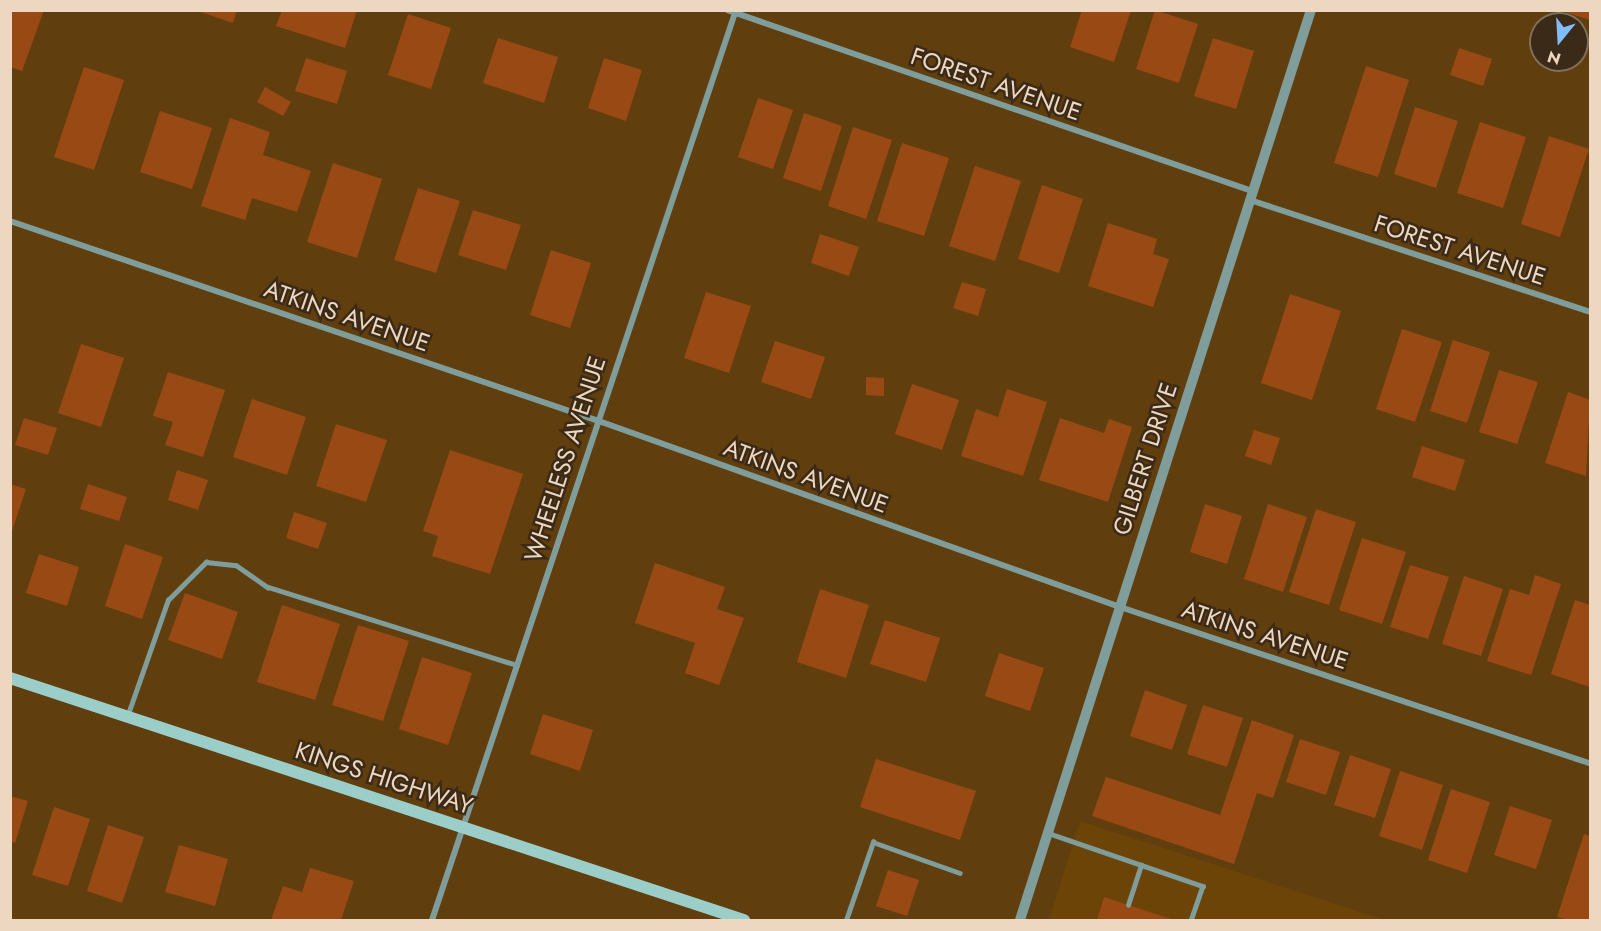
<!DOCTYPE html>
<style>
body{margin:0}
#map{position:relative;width:1601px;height:931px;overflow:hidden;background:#613e0e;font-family:Jost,sans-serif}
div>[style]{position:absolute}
.built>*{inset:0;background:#6c4407}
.building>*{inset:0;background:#994a14}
.service>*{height:4.5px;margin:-2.25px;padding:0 2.25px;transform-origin:2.25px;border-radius:2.25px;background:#7e9d9b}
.minor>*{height:6px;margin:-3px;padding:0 3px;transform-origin:3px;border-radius:3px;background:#7e9d9b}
.tertiary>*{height:10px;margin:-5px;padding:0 5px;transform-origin:5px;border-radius:5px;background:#7e9d9b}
.secondary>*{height:12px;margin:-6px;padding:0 6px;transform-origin:6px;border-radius:6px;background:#9bcec9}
span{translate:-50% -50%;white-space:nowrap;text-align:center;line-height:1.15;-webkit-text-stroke:5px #3a2a17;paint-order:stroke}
.street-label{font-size:24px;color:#edd7c0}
.frame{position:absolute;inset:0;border:12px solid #edd7c0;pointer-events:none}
.north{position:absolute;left:1529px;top:12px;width:60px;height:60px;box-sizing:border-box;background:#3a2a17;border:2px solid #826f5b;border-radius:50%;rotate:198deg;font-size:16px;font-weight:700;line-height:24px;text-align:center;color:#edd7c0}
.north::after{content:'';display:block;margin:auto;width:21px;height:27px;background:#80bdfa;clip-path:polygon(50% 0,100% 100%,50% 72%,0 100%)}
</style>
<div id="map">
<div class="built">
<i style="clip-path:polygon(1080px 821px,1385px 920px,1049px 920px)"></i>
</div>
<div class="building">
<i style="clip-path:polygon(10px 10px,44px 10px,22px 71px,10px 67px)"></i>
<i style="clip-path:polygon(195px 10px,237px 10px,233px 23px)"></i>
<i style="clip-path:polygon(282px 10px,357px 10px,345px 48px,276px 26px)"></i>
<i style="clip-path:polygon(1082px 10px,1131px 10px,1114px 62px,1070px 47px)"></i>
<i style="clip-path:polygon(1155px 10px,1198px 24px,1179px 83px,1136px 69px)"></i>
<i style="clip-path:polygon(1562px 10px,1590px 10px,1590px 20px,1562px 11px)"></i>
<i style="clip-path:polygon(408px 14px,451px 28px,431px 89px,388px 75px)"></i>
<i style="clip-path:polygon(498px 38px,558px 57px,544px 103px,483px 83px)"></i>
<i style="clip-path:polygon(1213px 38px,1254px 51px,1236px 109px,1194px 96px)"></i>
<i style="clip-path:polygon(1459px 48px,1492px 59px,1483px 86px,1450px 75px)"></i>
<i style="clip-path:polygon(306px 58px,347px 71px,337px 104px,295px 91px)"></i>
<i style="clip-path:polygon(604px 58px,642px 70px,626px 121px,588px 108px)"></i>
<i style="clip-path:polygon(1366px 66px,1409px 80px,1378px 177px,1334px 163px)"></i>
<i style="clip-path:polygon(84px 67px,124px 80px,94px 170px,54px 157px)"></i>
<i style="clip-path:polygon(265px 87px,291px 102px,283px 116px,257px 102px)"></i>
<i style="clip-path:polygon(758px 98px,793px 110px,773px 169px,738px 157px)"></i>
<i style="clip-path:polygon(1415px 107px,1458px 121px,1436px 188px,1394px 174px)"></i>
<i style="clip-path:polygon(160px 111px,212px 128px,192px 189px,140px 172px)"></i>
<i style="clip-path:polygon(804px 113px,842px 126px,821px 191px,783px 178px)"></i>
<i style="clip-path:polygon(230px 118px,270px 132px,263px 155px,311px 171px,297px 212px,252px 198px,245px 220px,201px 206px)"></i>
<i style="clip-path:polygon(1480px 122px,1526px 137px,1503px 208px,1457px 193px)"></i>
<i style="clip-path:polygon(853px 127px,892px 140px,866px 219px,828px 206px)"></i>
<i style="clip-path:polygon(1549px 136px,1589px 149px,1560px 237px,1521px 224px)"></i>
<i style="clip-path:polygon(902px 143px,949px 158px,924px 236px,877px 221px)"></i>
<i style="clip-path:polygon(333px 163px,382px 179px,357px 258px,307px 242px)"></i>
<i style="clip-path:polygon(975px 166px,1021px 181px,995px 261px,949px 246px)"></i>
<i style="clip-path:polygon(1042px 185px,1083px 199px,1059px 273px,1018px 259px)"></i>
<i style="clip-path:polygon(418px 188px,460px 201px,436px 273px,394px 260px)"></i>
<i style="clip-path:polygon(473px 210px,521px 225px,506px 270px,458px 255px)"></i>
<i style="clip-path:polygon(1108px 223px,1157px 239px,1153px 254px,1169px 259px,1153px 307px,1088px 286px)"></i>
<i style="clip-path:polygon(820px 234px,859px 247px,849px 276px,811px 263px)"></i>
<i style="clip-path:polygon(551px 250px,591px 263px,570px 328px,530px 315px)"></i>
<i style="clip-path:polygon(962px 282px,986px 289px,978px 316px,953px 308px)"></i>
<i style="clip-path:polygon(706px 292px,751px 306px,729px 373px,684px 358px)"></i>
<i style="clip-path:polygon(1290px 294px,1341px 311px,1312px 400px,1261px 383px)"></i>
<i style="clip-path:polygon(1402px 329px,1442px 342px,1415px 422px,1376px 409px)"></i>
<i style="clip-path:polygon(1453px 340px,1490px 352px,1467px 423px,1430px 411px)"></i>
<i style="clip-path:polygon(775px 341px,825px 357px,811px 399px,761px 382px)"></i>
<i style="clip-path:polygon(81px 344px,124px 358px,101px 427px,58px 413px)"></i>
<i style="clip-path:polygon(1499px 370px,1538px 382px,1517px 444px,1479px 432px)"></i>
<i style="clip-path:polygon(168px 372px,225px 390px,203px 457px,165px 445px,173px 422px,153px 416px)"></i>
<i style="clip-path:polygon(866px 377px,884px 378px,884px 396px,866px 395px)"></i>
<i style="clip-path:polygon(912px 384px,959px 400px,942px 450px,895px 434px)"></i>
<i style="clip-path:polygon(1007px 389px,1047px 402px,1023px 476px,961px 456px,976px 409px,998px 417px)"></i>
<i style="clip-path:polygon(1568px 392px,1590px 400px,1586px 476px,1545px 463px)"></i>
<i style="clip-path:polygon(252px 399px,306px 417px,287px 475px,233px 457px)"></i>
<i style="clip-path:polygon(24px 418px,57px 428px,48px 455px,15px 445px)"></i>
<i style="clip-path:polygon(1060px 418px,1104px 433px,1109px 419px,1132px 427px,1108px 502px,1039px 480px)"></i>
<i style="clip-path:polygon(336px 424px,387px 440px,366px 502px,316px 486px)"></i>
<i style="clip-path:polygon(1254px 430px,1280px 438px,1271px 465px,1245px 456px)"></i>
<i style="clip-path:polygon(1422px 446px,1465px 460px,1455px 491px,1412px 477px)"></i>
<i style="clip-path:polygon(450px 450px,523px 474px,490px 574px,432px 556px,438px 536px,423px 531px)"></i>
<i style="clip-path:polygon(177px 470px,208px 480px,198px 510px,168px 500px)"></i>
<i style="clip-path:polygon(10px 484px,26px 489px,11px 534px,10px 534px)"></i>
<i style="clip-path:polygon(88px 484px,127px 497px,119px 521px,80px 509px)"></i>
<i style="clip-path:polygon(1205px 504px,1242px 516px,1227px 564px,1190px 552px)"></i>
<i style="clip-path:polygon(1268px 504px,1307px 517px,1283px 592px,1244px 579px)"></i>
<i style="clip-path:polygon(1316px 509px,1356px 522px,1329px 605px,1289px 592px)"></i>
<i style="clip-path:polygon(294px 512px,327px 523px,318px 549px,286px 538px)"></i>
<i style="clip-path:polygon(1362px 538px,1406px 552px,1382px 624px,1339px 610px)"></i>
<i style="clip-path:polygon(125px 544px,163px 557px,142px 619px,105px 606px)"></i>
<i style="clip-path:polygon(39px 554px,79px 567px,67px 606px,26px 593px)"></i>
<i style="clip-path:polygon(655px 563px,725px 587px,717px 609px,744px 618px,719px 685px,685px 673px,695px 643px,635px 623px)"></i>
<i style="clip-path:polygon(1410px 565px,1449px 577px,1428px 639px,1390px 627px)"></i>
<i style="clip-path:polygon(1535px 575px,1561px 584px,1531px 675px,1487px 661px,1510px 589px,1529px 595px)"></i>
<i style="clip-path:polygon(1464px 576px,1503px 589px,1481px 656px,1442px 644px)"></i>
<i style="clip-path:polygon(820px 589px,869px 605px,846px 678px,797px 662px)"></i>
<i style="clip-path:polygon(185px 593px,238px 612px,222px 659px,168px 640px)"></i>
<i style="clip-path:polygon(1575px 600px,1590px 605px,1590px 687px,1551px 674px)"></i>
<i style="clip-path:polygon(282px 605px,340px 624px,315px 700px,257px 682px)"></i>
<i style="clip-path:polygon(885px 620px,940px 638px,926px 682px,870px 664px)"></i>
<i style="clip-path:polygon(358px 625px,409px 641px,383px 721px,332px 705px)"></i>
<i style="clip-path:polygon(999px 653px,1044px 668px,1030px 711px,985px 696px)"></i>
<i style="clip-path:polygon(422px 657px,472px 673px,448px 745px,399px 729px)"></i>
<i style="clip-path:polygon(1145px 690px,1187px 705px,1172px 750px,1130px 736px)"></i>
<i style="clip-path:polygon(1203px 705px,1243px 718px,1227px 767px,1187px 754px)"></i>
<i style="clip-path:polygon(543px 714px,593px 730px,580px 771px,530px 754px)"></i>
<i style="clip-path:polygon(1252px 720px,1294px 735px,1273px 798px,1257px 793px,1234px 864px,1092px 816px,1106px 777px,1220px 815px)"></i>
<i style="clip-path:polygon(1300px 739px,1340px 752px,1326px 795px,1286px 782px)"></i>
<i style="clip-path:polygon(1350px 755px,1391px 769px,1375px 818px,1334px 805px)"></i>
<i style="clip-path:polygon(876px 759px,976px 791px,960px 840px,860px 807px)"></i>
<i style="clip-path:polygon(1400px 771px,1443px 785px,1422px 850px,1379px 836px)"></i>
<i style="clip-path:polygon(1451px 789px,1490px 802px,1467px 873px,1428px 860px)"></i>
<i style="clip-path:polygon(10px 796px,28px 801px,15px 843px,10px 841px)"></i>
<i style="clip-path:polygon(1510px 806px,1552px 820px,1536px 869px,1494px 855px)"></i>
<i style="clip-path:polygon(54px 807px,90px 819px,68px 886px,32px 875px)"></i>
<i style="clip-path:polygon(108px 825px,144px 837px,122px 903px,87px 891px)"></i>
<i style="clip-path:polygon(1584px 834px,1590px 836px,1590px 920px,1569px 920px,1557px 917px)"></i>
<i style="clip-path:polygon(179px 845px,228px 859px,215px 906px,165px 892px)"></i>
<i style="clip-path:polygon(310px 868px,354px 881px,341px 920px,271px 920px,283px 886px,302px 892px)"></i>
<i style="clip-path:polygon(888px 870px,919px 880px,907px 916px,876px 906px)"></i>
<i style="clip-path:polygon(1104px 897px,1174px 920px,1097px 920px)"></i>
</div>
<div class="service">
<i style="left:128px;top:714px;width:121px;rotate:-70.7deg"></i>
<i style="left:168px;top:600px;width:54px;rotate:-45deg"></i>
<i style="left:206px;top:562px;width:30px;rotate:6deg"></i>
<i style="left:236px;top:565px;width:39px;rotate:35deg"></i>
<i style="left:268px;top:587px;width:261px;rotate:17.4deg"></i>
<i style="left:1048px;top:833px;width:164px;rotate:18.9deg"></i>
<i style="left:1203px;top:886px;width:36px;rotate:109deg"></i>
<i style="left:1128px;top:905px;width:42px;rotate:-72deg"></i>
<i style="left:846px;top:920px;width:83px;rotate:-70.9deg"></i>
<i style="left:873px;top:842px;width:92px;rotate:19.6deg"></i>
</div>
<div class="minor">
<i style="left:727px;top:10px;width:555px;rotate:19.02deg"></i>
<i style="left:1250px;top:200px;width:358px;rotate:18.2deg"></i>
<i style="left:10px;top:221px;width:619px;rotate:18.76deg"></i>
<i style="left:596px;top:420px;width:556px;rotate:19.64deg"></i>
<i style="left:1120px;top:607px;width:495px;rotate:18.4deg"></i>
<i style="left:432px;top:920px;width:959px;rotate:-71.53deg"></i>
</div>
<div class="tertiary">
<i style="left:1020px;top:920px;width:955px;rotate:-72.27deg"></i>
</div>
<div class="secondary">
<i style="left:10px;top:678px;width:773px;rotate:18.25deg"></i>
</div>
<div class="street-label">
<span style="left:996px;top:84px;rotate:19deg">FOREST AVENUE</span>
<span style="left:1460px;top:250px;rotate:18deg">FOREST AVENUE</span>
<span style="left:347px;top:316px;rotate:19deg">ATKINS AVENUE</span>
<span style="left:565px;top:459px;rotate:-72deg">WHEELESS AVENUE</span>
<span style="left:1145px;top:459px;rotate:-72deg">GILBERT DRIVE</span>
<span style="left:806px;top:476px;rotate:20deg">ATKINS AVENUE</span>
<span style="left:1265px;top:635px;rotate:18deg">ATKINS AVENUE</span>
<span style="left:384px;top:778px;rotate:18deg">KINGS HIGHWAY</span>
</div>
<div class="frame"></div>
<div class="north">N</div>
</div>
